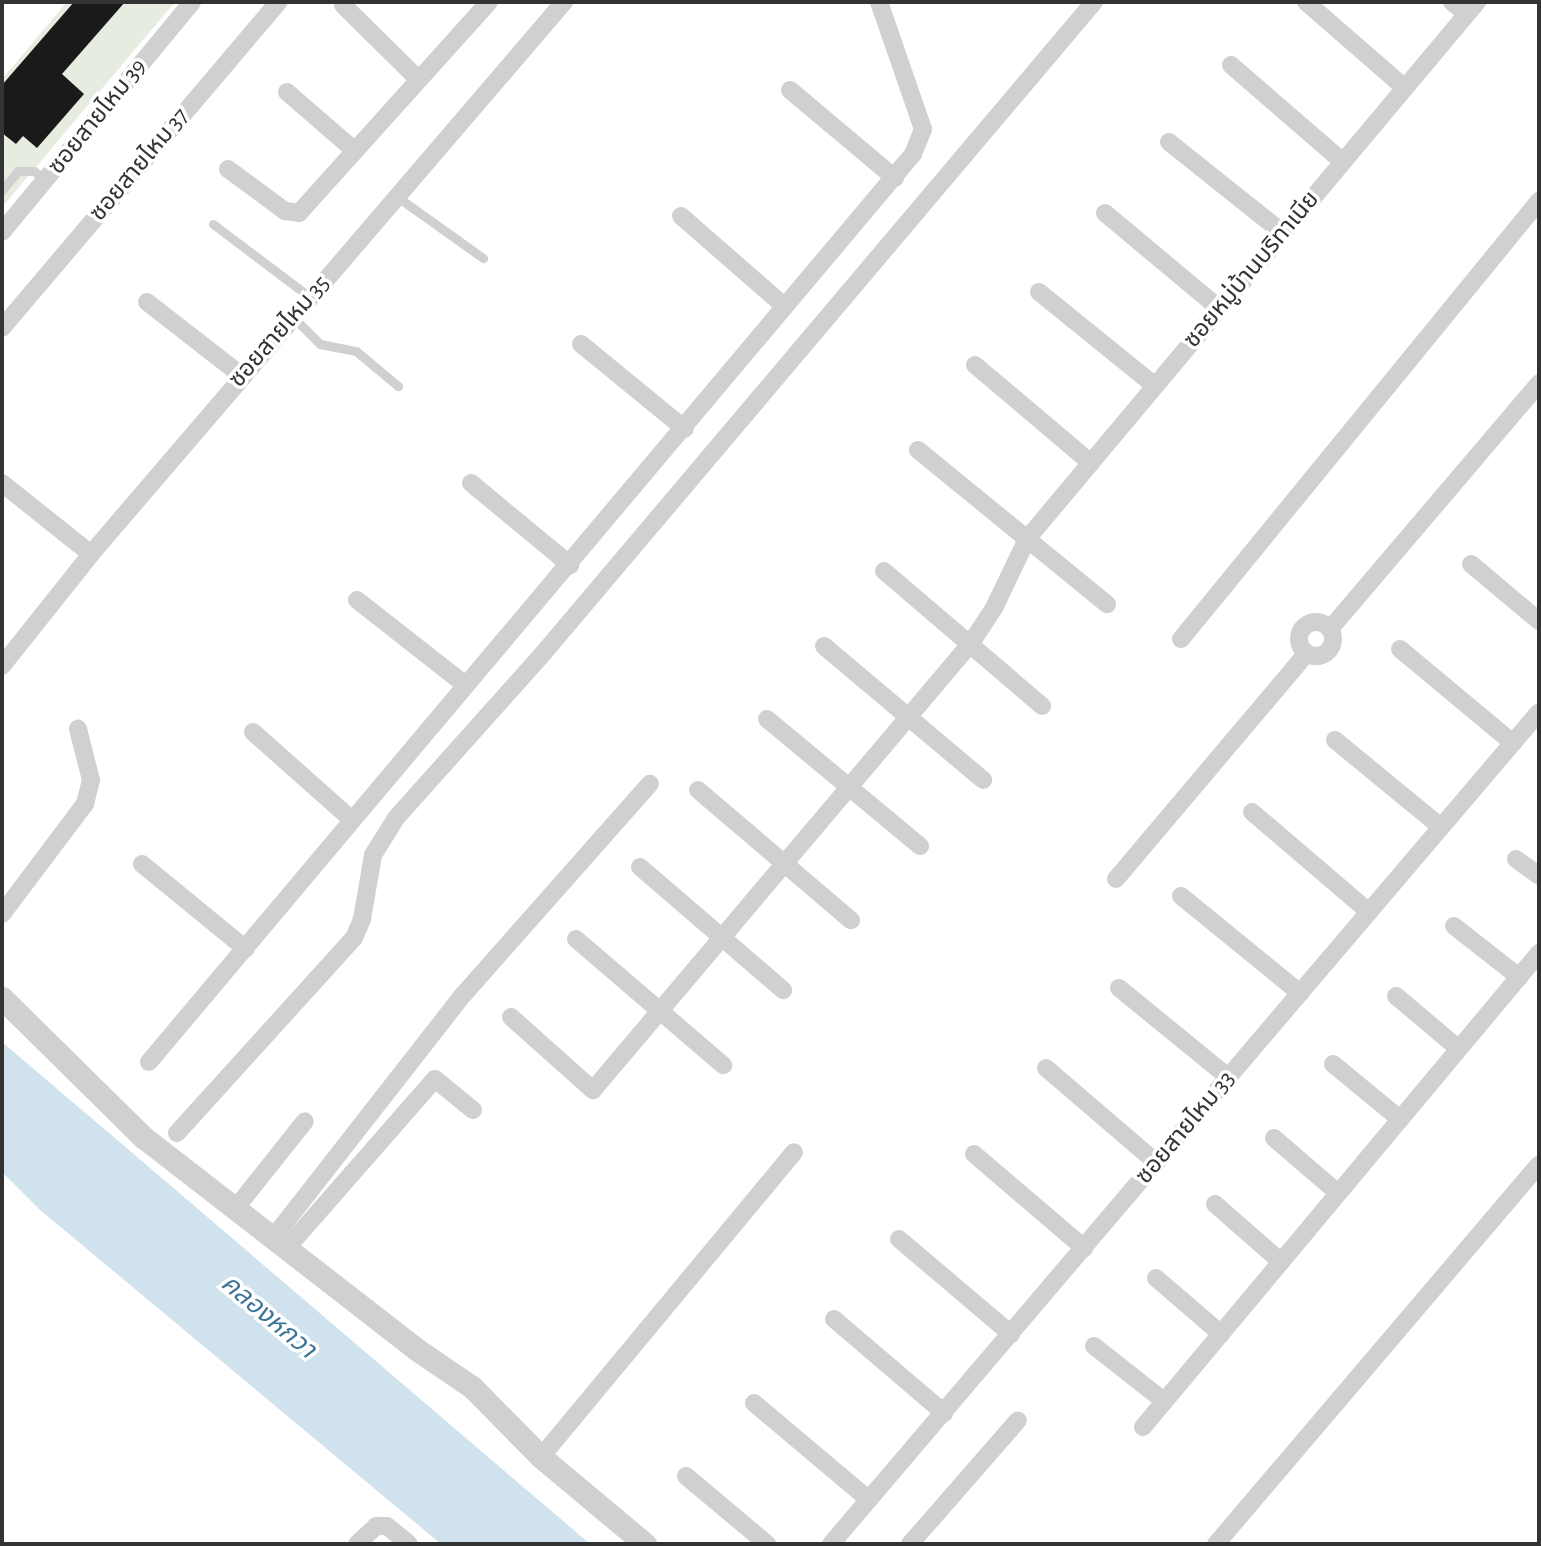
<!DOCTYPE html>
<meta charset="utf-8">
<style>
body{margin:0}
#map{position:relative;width:1541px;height:1546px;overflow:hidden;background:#fff;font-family:"Alegreya Sans","Noto Sans Thai",sans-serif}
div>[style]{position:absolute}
.green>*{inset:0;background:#e6ecdf}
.water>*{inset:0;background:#cfe2ee}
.building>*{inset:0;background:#1a1a1a}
.service>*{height:9px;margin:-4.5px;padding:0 4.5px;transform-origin:4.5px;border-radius:4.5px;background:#d0d0d0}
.minor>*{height:18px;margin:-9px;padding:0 9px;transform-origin:9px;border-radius:9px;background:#d0d0d0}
.minor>.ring{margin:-9px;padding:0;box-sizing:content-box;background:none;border:18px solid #d0d0d0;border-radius:50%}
.tertiary>*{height:23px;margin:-11.5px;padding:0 11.5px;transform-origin:11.5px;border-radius:11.5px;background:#d0d0d0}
span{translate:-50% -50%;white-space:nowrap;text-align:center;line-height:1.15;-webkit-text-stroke:7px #fff;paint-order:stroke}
.street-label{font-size:24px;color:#333}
.water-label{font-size:26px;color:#3f7597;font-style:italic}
.frame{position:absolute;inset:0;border:4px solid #333;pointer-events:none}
</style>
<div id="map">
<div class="green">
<i style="clip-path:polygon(67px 2px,175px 2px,2px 207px,2px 79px)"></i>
</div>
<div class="water">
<i style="clip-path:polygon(2px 1042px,109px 1133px,590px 1544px,441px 1544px,39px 1209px,2px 1172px)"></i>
</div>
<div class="building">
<i style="clip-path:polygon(74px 2px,125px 2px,62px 74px,84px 94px,37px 148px,23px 136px,16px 144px,2px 133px,2px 85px)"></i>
</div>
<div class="service">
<i style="left:2px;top:190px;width:25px;rotate:-50deg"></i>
<i style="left:18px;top:171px;width:16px"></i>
<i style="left:34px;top:171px;width:16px;rotate:40deg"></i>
<i style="left:396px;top:196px;width:107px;rotate:35.5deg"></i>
<i style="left:213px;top:224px;width:121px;rotate:37deg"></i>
<i style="left:294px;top:318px;width:37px;rotate:45deg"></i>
<i style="left:320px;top:344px;width:37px;rotate:11deg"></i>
<i style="left:356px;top:351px;width:55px;rotate:39.8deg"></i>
</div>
<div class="minor">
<i style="left:1306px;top:2px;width:131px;rotate:41deg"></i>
<i style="left:1452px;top:2px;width:19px;rotate:39deg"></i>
<i style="left:343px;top:5px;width:104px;rotate:44.6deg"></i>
<i style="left:1231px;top:65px;width:148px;rotate:40.9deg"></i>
<i style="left:790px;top:90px;width:137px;rotate:40deg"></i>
<i style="left:287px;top:92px;width:89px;rotate:40.9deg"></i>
<i style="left:1169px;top:142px;width:146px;rotate:38.6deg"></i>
<i style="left:228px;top:169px;width:71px;rotate:36.4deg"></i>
<i style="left:285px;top:211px;width:14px;rotate:8deg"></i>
<i style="left:299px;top:213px;width:284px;rotate:-48deg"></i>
<i style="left:1105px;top:213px;width:150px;rotate:39.9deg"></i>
<i style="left:681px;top:216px;width:137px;rotate:41.1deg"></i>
<i style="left:2px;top:232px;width:298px;rotate:-50.4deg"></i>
<i style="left:1039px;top:292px;width:149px;rotate:39deg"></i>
<i style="left:147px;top:302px;width:120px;rotate:37.9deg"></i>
<i style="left:2px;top:328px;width:427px;rotate:-49.7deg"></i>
<i style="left:581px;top:344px;width:134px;rotate:39.3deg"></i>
<i style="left:975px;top:365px;width:152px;rotate:40.2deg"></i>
<i style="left:918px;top:450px;width:244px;rotate:39.2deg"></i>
<i style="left:2px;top:483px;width:114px;rotate:38.6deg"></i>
<i style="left:471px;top:483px;width:129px;rotate:39.6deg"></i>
<i style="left:1471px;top:564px;width:89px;rotate:40deg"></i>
<i style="left:884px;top:571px;width:208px;rotate:40.5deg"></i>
<i style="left:357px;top:600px;width:136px;rotate:38.1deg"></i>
<i class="ring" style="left:1299px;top:622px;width:16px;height:16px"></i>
<i style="left:1330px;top:629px;width:323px;rotate:-49.6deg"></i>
<i style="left:1181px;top:639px;width:566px;rotate:-50.74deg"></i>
<i style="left:824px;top:646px;width:208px;rotate:40.1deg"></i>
<i style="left:1400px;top:649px;width:147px;rotate:39.8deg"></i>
<i style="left:2px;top:666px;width:143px;rotate:-51.5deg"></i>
<i style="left:91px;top:554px;width:727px;rotate:-49.41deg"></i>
<i style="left:767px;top:719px;width:199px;rotate:39.7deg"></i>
<i style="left:253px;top:732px;width:131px;rotate:41.6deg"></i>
<i style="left:1335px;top:740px;width:137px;rotate:39.4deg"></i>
<i style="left:698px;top:790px;width:201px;rotate:40.4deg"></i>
<i style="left:1252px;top:812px;width:154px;rotate:40.5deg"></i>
<i style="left:1516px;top:859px;width:29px;rotate:36deg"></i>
<i style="left:142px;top:864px;width:134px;rotate:39.3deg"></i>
<i style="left:640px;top:867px;width:189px;rotate:40.7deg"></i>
<i style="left:1116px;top:879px;width:296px;rotate:-49.8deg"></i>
<i style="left:1181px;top:896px;width:154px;rotate:39.2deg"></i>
<i style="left:2px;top:914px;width:138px;rotate:-53deg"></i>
<i style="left:85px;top:804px;width:25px;rotate:-76deg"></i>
<i style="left:91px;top:780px;width:53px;rotate:-104.3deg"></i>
<i style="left:1454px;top:926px;width:83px;rotate:38.1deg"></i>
<i style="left:576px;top:939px;width:194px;rotate:40.6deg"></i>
<i style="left:1119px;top:988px;width:141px;rotate:39.2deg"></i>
<i style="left:1396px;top:996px;width:82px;rotate:40.1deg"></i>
<i style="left:511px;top:1017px;width:110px;rotate:41.7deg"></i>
<i style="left:593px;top:1090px;width:585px;rotate:-49.78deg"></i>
<i style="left:971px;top:643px;width:42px;rotate:-56.7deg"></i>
<i style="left:994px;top:608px;width:76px;rotate:-64.4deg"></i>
<i style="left:1027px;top:539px;width:701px;rotate:-50.04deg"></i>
<i style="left:149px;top:1062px;width:1187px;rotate:-49.92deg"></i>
<i style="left:913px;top:154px;width:27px;rotate:-68deg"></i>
<i style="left:923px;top:129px;width:134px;rotate:-109.1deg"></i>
<i style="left:1333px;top:1064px;width:87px;rotate:39.4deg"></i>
<i style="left:1046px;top:1068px;width:146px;rotate:40.6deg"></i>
<i style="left:177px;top:1133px;width:263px;rotate:-47.8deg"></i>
<i style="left:354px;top:938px;width:21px;rotate:-67deg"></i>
<i style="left:362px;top:919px;width:65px;rotate:-80.2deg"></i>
<i style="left:373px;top:855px;width:44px;rotate:-58.1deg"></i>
<i style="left:396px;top:818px;width:225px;rotate:-48.2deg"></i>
<i style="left:546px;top:650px;width:849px;rotate:-49.78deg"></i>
<i style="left:1274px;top:1138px;width:84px;rotate:40.7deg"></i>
<i style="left:974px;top:1154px;width:145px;rotate:40.5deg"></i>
<i style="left:1215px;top:1204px;width:88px;rotate:41.3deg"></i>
<i style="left:235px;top:1209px;width:112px;rotate:-51.5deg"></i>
<i style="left:273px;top:1238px;width:308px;rotate:-52deg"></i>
<i style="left:463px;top:995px;width:282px;rotate:-48.5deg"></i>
<i style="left:899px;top:1239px;width:147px;rotate:40.3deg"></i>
<i style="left:286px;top:1249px;width:226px;rotate:-48.8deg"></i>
<i style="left:435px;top:1079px;width:49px;rotate:39.2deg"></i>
<i style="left:1156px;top:1278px;width:86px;rotate:40.7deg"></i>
<i style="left:834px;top:1319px;width:145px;rotate:40.5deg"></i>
<i style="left:1094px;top:1346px;width:89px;rotate:38.2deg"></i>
<i style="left:754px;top:1403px;width:150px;rotate:40.1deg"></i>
<i style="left:1143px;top:1427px;width:618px;rotate:-50.12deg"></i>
<i style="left:541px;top:1457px;width:396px;rotate:-50.3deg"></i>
<i style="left:686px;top:1476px;width:106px;rotate:40deg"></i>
<i style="left:357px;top:1544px;width:26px;rotate:-43deg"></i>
<i style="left:376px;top:1526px;width:11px"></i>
<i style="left:387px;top:1526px;width:28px;rotate:39deg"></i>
<i style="left:831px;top:1544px;width:1092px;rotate:-49.6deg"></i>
<i style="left:910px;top:1544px;width:164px;rotate:-48.9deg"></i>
<i style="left:1216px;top:1544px;width:498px;rotate:-49.6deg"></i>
</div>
<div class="tertiary">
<i style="left:2px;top:998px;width:198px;rotate:44.6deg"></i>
<i style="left:143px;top:1137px;width:346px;rotate:37.8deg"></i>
<i style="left:416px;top:1349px;width:68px;rotate:34.2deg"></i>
<i style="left:472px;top:1387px;width:98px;rotate:45.4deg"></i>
<i style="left:541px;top:1457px;width:136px;rotate:39.9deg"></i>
</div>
<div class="street-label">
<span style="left:98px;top:117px;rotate:-51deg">ซอยสายไหม 39</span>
<span style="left:140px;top:165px;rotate:-50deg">ซอยสายไหม 37</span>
<span style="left:1252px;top:270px;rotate:-50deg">ซอยหมู่บ้านบริทาเนีย</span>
<span style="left:280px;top:332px;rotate:-49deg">ซอยสายไหม 35</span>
<span style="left:1186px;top:1128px;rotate:-50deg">ซอยสายไหม 33</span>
</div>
<div class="water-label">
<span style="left:268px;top:1317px;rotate:40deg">คลองหกวา</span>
</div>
<div class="frame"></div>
</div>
